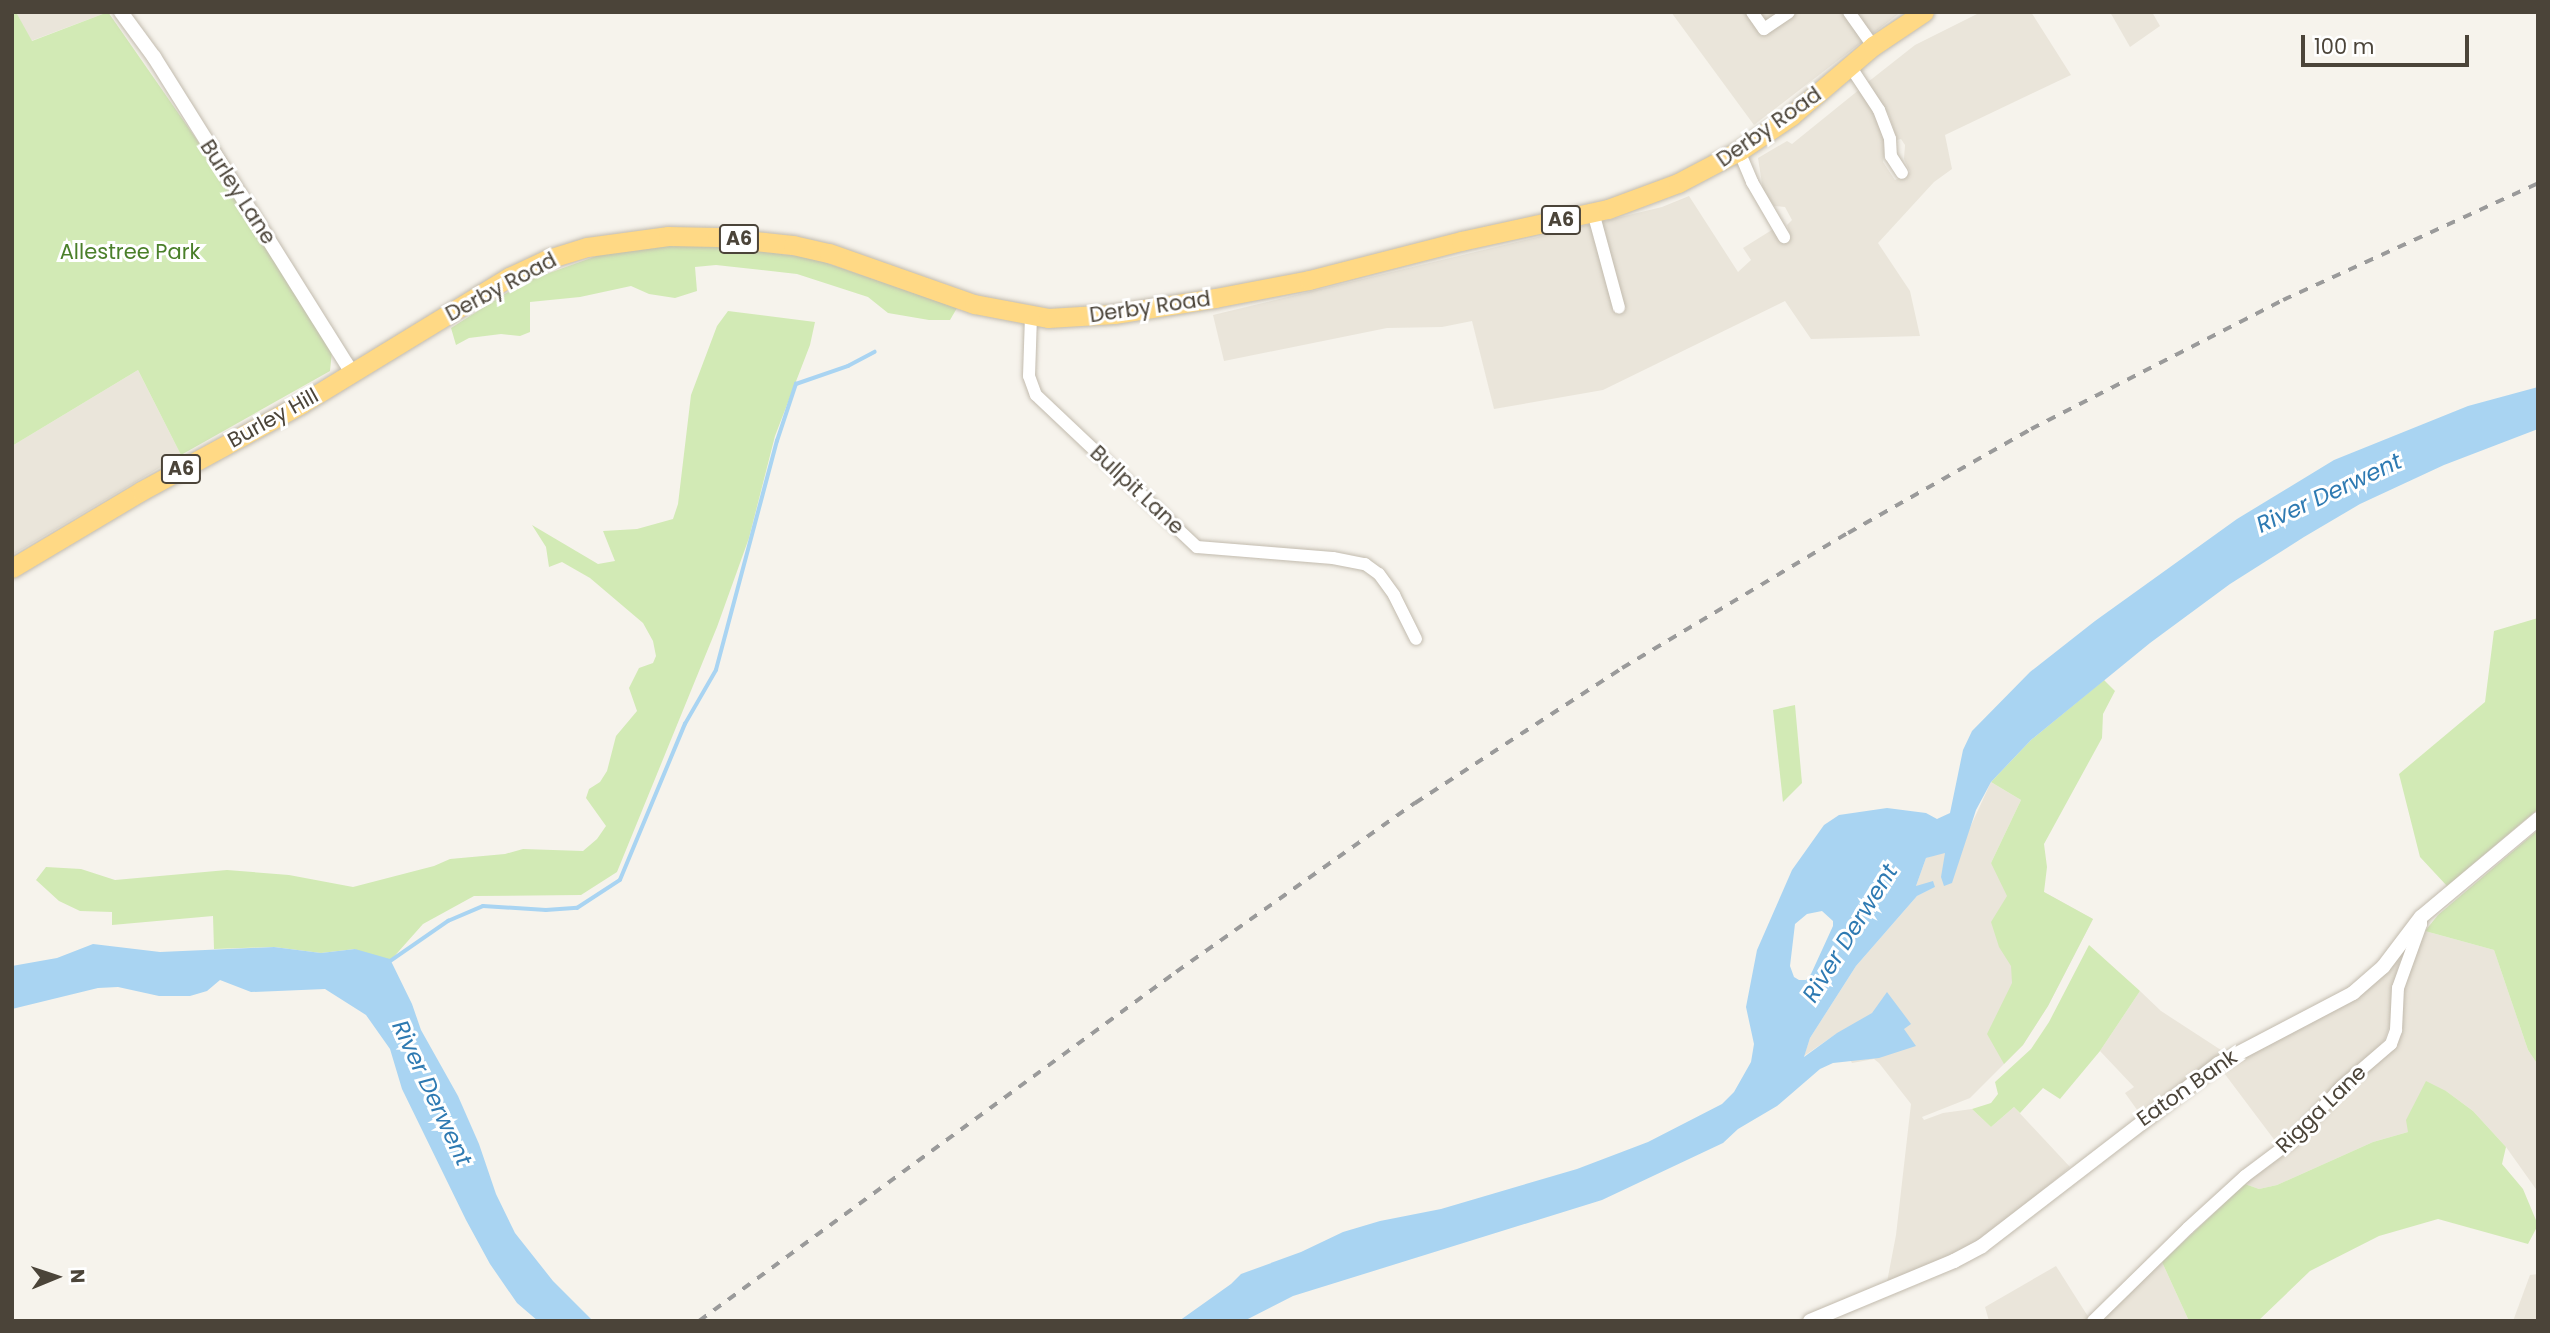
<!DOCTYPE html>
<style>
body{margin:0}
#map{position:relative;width:2550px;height:1333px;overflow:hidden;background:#f6f3ec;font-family:Poppins,sans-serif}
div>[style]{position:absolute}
.residential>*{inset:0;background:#eae5da}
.green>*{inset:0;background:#d2eab5}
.water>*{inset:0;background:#a9d4f2}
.stream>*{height:3.5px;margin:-1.75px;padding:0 1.75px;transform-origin:1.75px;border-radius:1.75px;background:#a9d4f2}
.roads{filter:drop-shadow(0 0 2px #c2bbae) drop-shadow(0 0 2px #c2bbae)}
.minor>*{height:12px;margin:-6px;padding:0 6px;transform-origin:6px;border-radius:6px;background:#fff}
.tertiary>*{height:14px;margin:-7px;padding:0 7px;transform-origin:7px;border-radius:7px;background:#fff}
.trunk>*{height:19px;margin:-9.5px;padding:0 9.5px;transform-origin:9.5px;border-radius:9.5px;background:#ffd985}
.rail>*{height:3.5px;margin-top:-1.75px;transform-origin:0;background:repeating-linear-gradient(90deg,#9a9a9a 0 9px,transparent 0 18px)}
span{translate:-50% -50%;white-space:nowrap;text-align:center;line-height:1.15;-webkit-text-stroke:6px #fff;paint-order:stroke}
.shield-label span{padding:2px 5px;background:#fff;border:2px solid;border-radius:5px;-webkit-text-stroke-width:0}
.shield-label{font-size:19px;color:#4b4439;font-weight:700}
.street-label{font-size:21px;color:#4b4439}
.park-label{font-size:21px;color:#4a7f2a}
.water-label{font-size:23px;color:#2e7ab2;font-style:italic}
.frame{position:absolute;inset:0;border:14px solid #4b4439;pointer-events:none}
.north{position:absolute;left:21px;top:1242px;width:70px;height:70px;-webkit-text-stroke:5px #fff;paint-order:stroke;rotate:88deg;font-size:19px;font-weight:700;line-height:28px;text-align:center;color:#4b4439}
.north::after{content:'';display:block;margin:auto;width:24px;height:32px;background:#4b4439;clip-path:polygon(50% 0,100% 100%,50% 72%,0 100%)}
.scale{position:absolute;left:2301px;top:35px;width:168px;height:32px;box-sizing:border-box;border:4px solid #4b4439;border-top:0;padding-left:9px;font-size:21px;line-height:24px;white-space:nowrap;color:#4b4439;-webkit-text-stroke:5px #fff;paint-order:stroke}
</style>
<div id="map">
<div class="residential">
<i style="clip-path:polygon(16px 12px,108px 12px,31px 41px)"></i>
<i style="clip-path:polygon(1671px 12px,1901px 12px,1754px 125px)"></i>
<i style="clip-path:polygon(1981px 12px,2031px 12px,2071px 75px,1945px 135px,1952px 169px,1934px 182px,1878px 243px,1910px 291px,1920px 336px,1811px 339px,1785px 301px,1603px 390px,1494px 409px,1472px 321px,1442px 327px,1387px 328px,1224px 361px,1213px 315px,1662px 207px,1689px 196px,1738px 272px,1751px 260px,1743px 248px,1775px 228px,1784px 243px,1791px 238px,1787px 225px,1792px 220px,1785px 207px,1774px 206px,1763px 190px,1758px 158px,1787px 141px,1792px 144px,1860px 89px,1879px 117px,1887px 142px,1883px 162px,1895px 180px,1910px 172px,1904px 159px,1905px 145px,1901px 139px,1897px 140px,1889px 115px,1868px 82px,1915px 45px)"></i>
<i style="clip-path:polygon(2110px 12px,2152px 12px,2160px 26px,2130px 47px)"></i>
<i style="clip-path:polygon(138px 370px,181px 455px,12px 555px,12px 446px)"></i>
<i style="clip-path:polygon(1991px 782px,2021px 800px,1991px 863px,2093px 919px,2048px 1006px,2023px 1045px,1970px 1098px,1922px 1117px,1924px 1120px,1943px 1113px,1972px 1109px,1991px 1127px,2014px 1107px,2070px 1167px,1996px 1230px,1969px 1247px,1887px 1282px,1896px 1235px,1911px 1104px,1879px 1063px,1874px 1059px,1852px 1063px,1836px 1034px,1804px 1056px,1810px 1038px,1856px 966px,1917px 896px,1935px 887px,1916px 886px,1926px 858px,1962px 845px)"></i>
<i style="clip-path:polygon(2425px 931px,2494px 950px,2528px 1050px,2538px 1065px,2538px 1192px,2506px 1147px,2473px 1111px,2446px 1091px,2408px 1132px,2373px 1142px,2277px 1185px,2259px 1189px,2245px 1184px,2298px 1144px,2350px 1086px,2391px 1052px,2401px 993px)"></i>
<i style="clip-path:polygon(2397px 958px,2400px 961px,2395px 979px,2392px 1019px,2384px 1041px,2279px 1146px,2221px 1069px)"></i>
<i style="clip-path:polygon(2140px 991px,2161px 1011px,2224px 1052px,2140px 1114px,2125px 1093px,2134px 1087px,2100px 1051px)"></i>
<i style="clip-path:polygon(2162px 1262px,2189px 1321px,1989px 1321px,1985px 1307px,2056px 1266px,2089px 1318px)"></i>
<i style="clip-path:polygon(2538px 1274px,2538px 1321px,2513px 1321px,2530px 1275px)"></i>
</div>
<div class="green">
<i style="clip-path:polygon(12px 12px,16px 12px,32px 41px,108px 12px,236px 196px,332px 351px,330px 371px,181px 455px,138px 370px,12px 446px)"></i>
<i style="clip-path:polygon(660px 246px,720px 246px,812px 258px,957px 308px,950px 320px,929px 320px,888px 313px,868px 297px,797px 274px,716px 265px,695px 267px,697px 291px,675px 298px,649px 294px,631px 286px,580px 297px,530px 302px,530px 332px,520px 336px,501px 334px,469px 338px,456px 345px,451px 328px,524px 282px,605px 253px)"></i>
<i style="clip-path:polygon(728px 311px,815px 322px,810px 345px,775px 436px,749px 538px,717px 627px,617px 872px,581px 895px,474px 896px,423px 924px,383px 969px,355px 949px,321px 953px,274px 947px,214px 949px,213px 916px,112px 925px,112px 912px,80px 911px,59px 901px,36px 880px,46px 867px,81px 869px,115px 880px,227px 870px,289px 875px,353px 887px,434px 866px,450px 859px,505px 854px,523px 849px,583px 851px,597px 839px,606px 826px,586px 798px,589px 789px,600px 782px,607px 771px,616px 736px,637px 711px,629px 688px,639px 668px,653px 663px,656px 656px,653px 641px,643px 623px,590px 578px,562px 562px,549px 567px,546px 547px,532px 525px,598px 564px,615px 561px,603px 531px,637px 529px,673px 519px,678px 504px,691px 395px,717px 326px)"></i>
<i style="clip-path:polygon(2538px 618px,2538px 809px,2447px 886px,2420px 857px,2399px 774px,2485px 702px,2494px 631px)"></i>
<i style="clip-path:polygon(2104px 680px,2115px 691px,2103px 714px,2102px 738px,2044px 844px,2047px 867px,2044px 892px,2093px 919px,2048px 1006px,2023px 1045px,2004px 1064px,1987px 1034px,2012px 983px,2011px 966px,1999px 947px,1991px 922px,2007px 896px,1991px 863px,2021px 800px,1991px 782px,2031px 740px)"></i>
<i style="clip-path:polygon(1795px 705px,1802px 783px,1783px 802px,1773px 710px)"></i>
<i style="clip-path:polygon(2538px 830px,2538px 1065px,2528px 1050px,2494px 950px,2425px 931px,2438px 915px)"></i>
<i style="clip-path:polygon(2089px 945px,2140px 991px,2100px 1051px,2060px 1099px,2043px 1088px,2020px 1113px,2014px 1107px,1991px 1127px,1972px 1109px,1991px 1103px,1998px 1094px,1995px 1082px,2031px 1049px,2049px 1022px)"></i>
<i style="clip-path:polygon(2426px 1081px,2446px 1091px,2473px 1111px,2506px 1147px,2502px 1164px,2523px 1189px,2538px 1225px,2528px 1244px,2438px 1219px,2379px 1236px,2310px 1271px,2258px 1321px,2189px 1321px,2162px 1262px,2245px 1184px,2259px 1189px,2277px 1185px,2373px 1142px,2408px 1132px,2406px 1120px)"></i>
</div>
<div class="water">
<i style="clip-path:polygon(evenodd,2538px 387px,2538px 429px,2444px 465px,2360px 504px,2304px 537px,2230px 584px,2150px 643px,2031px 740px,1991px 782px,1976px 810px,1952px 883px,1944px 886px,1941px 877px,1945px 853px,1926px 858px,1916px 886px,1933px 881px,1935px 887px,1917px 896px,1856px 966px,1810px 1038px,1804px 1057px,1837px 1033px,1872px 1013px,1887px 992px,1911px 1024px,1904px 1029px,1916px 1046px,1879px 1058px,1833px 1063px,1820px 1069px,1777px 1106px,1738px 1129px,1723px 1143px,1602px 1200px,1293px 1296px,1244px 1321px,1179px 1321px,1231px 1284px,1241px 1274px,1301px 1252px,1343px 1232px,1380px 1221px,1441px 1209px,1577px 1169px,1648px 1142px,1722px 1104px,1734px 1092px,1751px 1062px,1754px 1044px,1746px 1007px,1757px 950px,1792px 870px,1824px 825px,1839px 815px,1887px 808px,1926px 813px,1937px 819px,1950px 813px,1963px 750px,1972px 731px,2030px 672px,2095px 621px,2237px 519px,2334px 460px,2468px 406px,2538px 387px,1822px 911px,1833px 921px,1833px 926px,1811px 974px,1806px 980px,1799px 980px,1794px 977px,1790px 966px,1795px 924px,1807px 914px,1822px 911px)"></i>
<i style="clip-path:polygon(93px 944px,160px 952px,274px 947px,321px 953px,355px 949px,390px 959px,412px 1004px,421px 1030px,458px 1096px,479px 1144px,496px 1194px,515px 1233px,553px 1281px,593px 1321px,538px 1321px,517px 1303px,490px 1264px,466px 1220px,402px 1089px,390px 1049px,366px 1015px,325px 989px,251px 992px,220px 980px,207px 991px,190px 996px,159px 996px,118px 987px,98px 988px,12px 1009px,12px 966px,57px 958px)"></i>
</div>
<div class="stream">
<i style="left:389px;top:962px;width:72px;rotate:-34.8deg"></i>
<i style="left:448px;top:921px;width:38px;rotate:-23deg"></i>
<i style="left:483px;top:906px;width:63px;rotate:3.6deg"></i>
<i style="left:546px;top:910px;width:31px;rotate:-4deg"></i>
<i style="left:577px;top:908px;width:51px;rotate:-33.1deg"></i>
<i style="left:620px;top:880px;width:169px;rotate:-67.4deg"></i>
<i style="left:685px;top:724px;width:62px;rotate:-60.1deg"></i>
<i style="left:716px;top:670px;width:237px;rotate:-75.1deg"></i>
<i style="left:777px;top:441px;width:60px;rotate:-71.6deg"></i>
<i style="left:796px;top:384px;width:55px;rotate:-19.1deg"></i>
<i style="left:848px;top:366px;width:30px;rotate:-28deg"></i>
</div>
<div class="roads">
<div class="minor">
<i style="left:1752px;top:12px;width:21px;rotate:55deg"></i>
<i style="left:1764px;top:29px;width:30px;rotate:-34deg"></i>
<i style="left:1849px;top:12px;width:42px;rotate:54.8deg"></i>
<i style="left:1850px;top:66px;width:53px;rotate:56.6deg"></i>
<i style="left:1879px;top:110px;width:31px;rotate:69deg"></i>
<i style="left:1890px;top:139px;width:17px;rotate:87deg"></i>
<i style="left:1891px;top:156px;width:20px;rotate:57deg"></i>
<i style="left:1739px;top:151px;width:34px;rotate:67deg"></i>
<i style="left:1752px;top:182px;width:64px;rotate:59.8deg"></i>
<i style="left:1593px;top:212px;width:99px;rotate:74.8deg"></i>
<i style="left:1031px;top:316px;width:60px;rotate:91.9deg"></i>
<i style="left:1029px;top:376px;width:20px;rotate:70deg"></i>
<i style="left:1036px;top:395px;width:221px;rotate:43.4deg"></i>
<i style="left:1197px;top:547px;width:136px;rotate:4.6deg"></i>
<i style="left:1333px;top:558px;width:33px;rotate:11deg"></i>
<i style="left:1365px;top:564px;width:17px;rotate:36deg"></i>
<i style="left:1379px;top:574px;width:26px;rotate:54deg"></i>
<i style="left:1394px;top:595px;width:49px;rotate:63.4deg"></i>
<i style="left:2093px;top:1321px;width:133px;rotate:-44.4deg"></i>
<i style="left:2188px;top:1228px;width:77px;rotate:-42.4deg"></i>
<i style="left:2245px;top:1176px;width:60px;rotate:-36.9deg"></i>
<i style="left:2293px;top:1140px;width:72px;rotate:-47.8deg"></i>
<i style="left:2341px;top:1087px;width:66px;rotate:-40.7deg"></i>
<i style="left:2391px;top:1044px;width:15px;rotate:-70deg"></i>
<i style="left:2396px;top:1030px;width:42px;rotate:-87.3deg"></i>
<i style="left:2398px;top:988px;width:68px;rotate:-70.2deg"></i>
<i style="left:2421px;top:924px;width:7px;rotate:-90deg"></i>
</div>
<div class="tertiary">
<i style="left:121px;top:12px;width:56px;rotate:53.7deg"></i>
<i style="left:154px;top:57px;width:373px;rotate:57.9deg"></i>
<i style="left:1810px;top:1321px;width:156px;rotate:-22.6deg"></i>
<i style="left:1954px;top:1261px;width:32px;rotate:-28deg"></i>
<i style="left:1982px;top:1246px;width:298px;rotate:-37.6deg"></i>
<i style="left:2218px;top:1064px;width:153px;rotate:-27.7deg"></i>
<i style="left:2353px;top:993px;width:40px;rotate:-41deg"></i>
<i style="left:2383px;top:967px;width:63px;rotate:-52.8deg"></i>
<i style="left:2421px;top:917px;width:153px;rotate:-39.9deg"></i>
</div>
<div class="trunk">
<i style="left:12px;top:568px;width:150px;rotate:-30.8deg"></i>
<i style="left:141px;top:491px;width:182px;rotate:-28.5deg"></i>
<i style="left:301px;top:404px;width:244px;rotate:-31.4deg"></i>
<i style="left:509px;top:277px;width:43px;rotate:-24.8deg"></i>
<i style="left:548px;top:259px;width:41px;rotate:-17.1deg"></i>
<i style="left:587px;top:247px;width:82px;rotate:-7.7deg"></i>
<i style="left:668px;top:236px;width:49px;rotate:1.2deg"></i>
<i style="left:717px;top:237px;width:76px;rotate:6deg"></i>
<i style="left:793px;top:245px;width:37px;rotate:13deg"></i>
<i style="left:829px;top:253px;width:154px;rotate:19.4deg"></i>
<i style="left:974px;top:304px;width:75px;rotate:10.7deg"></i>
<i style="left:1048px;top:318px;width:66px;rotate:-3.5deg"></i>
<i style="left:1114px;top:314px;width:102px;rotate:-9deg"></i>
<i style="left:1215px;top:298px;width:96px;rotate:-10.8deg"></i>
<i style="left:1309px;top:280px;width:157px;rotate:-14.4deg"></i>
<i style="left:1461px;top:241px;width:150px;rotate:-12.3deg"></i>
<i style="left:1608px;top:209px;width:75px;rotate:-20.4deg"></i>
<i style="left:1678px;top:183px;width:69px;rotate:-27.7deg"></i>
<i style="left:1739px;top:151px;width:63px;rotate:-33.9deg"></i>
<i style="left:1791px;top:116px;width:108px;rotate:-40.5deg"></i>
<i style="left:1873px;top:46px;width:61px;rotate:-33.7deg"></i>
</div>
</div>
<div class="rail">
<i style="left:699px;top:1321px;width:591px;rotate:-36.19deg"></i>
<i style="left:1176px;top:972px;width:293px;rotate:-35.3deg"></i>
<i style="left:1415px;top:803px;width:247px;rotate:-33.1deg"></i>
<i style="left:1622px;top:668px;width:263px;rotate:-30.9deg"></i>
<i style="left:1848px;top:533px;width:210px;rotate:-29.6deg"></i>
<i style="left:2031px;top:429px;width:283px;rotate:-27.1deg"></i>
<i style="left:2283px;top:300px;width:281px;rotate:-24.6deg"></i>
</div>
<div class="shield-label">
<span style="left:1561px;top:220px">A6</span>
<span style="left:739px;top:239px">A6</span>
<span style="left:181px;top:469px">A6</span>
</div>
<div class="street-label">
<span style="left:1769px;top:127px;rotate:-35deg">Derby Road</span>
<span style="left:238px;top:192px;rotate:57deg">Burley Lane</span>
<span style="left:501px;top:287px;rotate:-28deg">Derby Road</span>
<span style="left:1150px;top:307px;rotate:-8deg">Derby Road</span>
<span style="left:273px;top:418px;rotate:-29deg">Burley Hill</span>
<span style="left:1137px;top:490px;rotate:43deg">Bullpit Lane</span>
<span style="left:2187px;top:1088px;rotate:-35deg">Eaton Bank</span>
<span style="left:2321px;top:1109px;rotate:-44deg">Rigga Lane</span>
</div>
<div class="park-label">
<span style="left:130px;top:252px">Allestree Park</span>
</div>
<div class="water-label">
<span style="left:2329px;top:493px;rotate:-25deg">River Derwent</span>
<span style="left:1850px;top:933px;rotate:-58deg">River Derwent</span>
<span style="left:432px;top:1093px;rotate:65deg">River Derwent</span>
</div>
<div class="frame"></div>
<div class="north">N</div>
<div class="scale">100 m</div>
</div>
